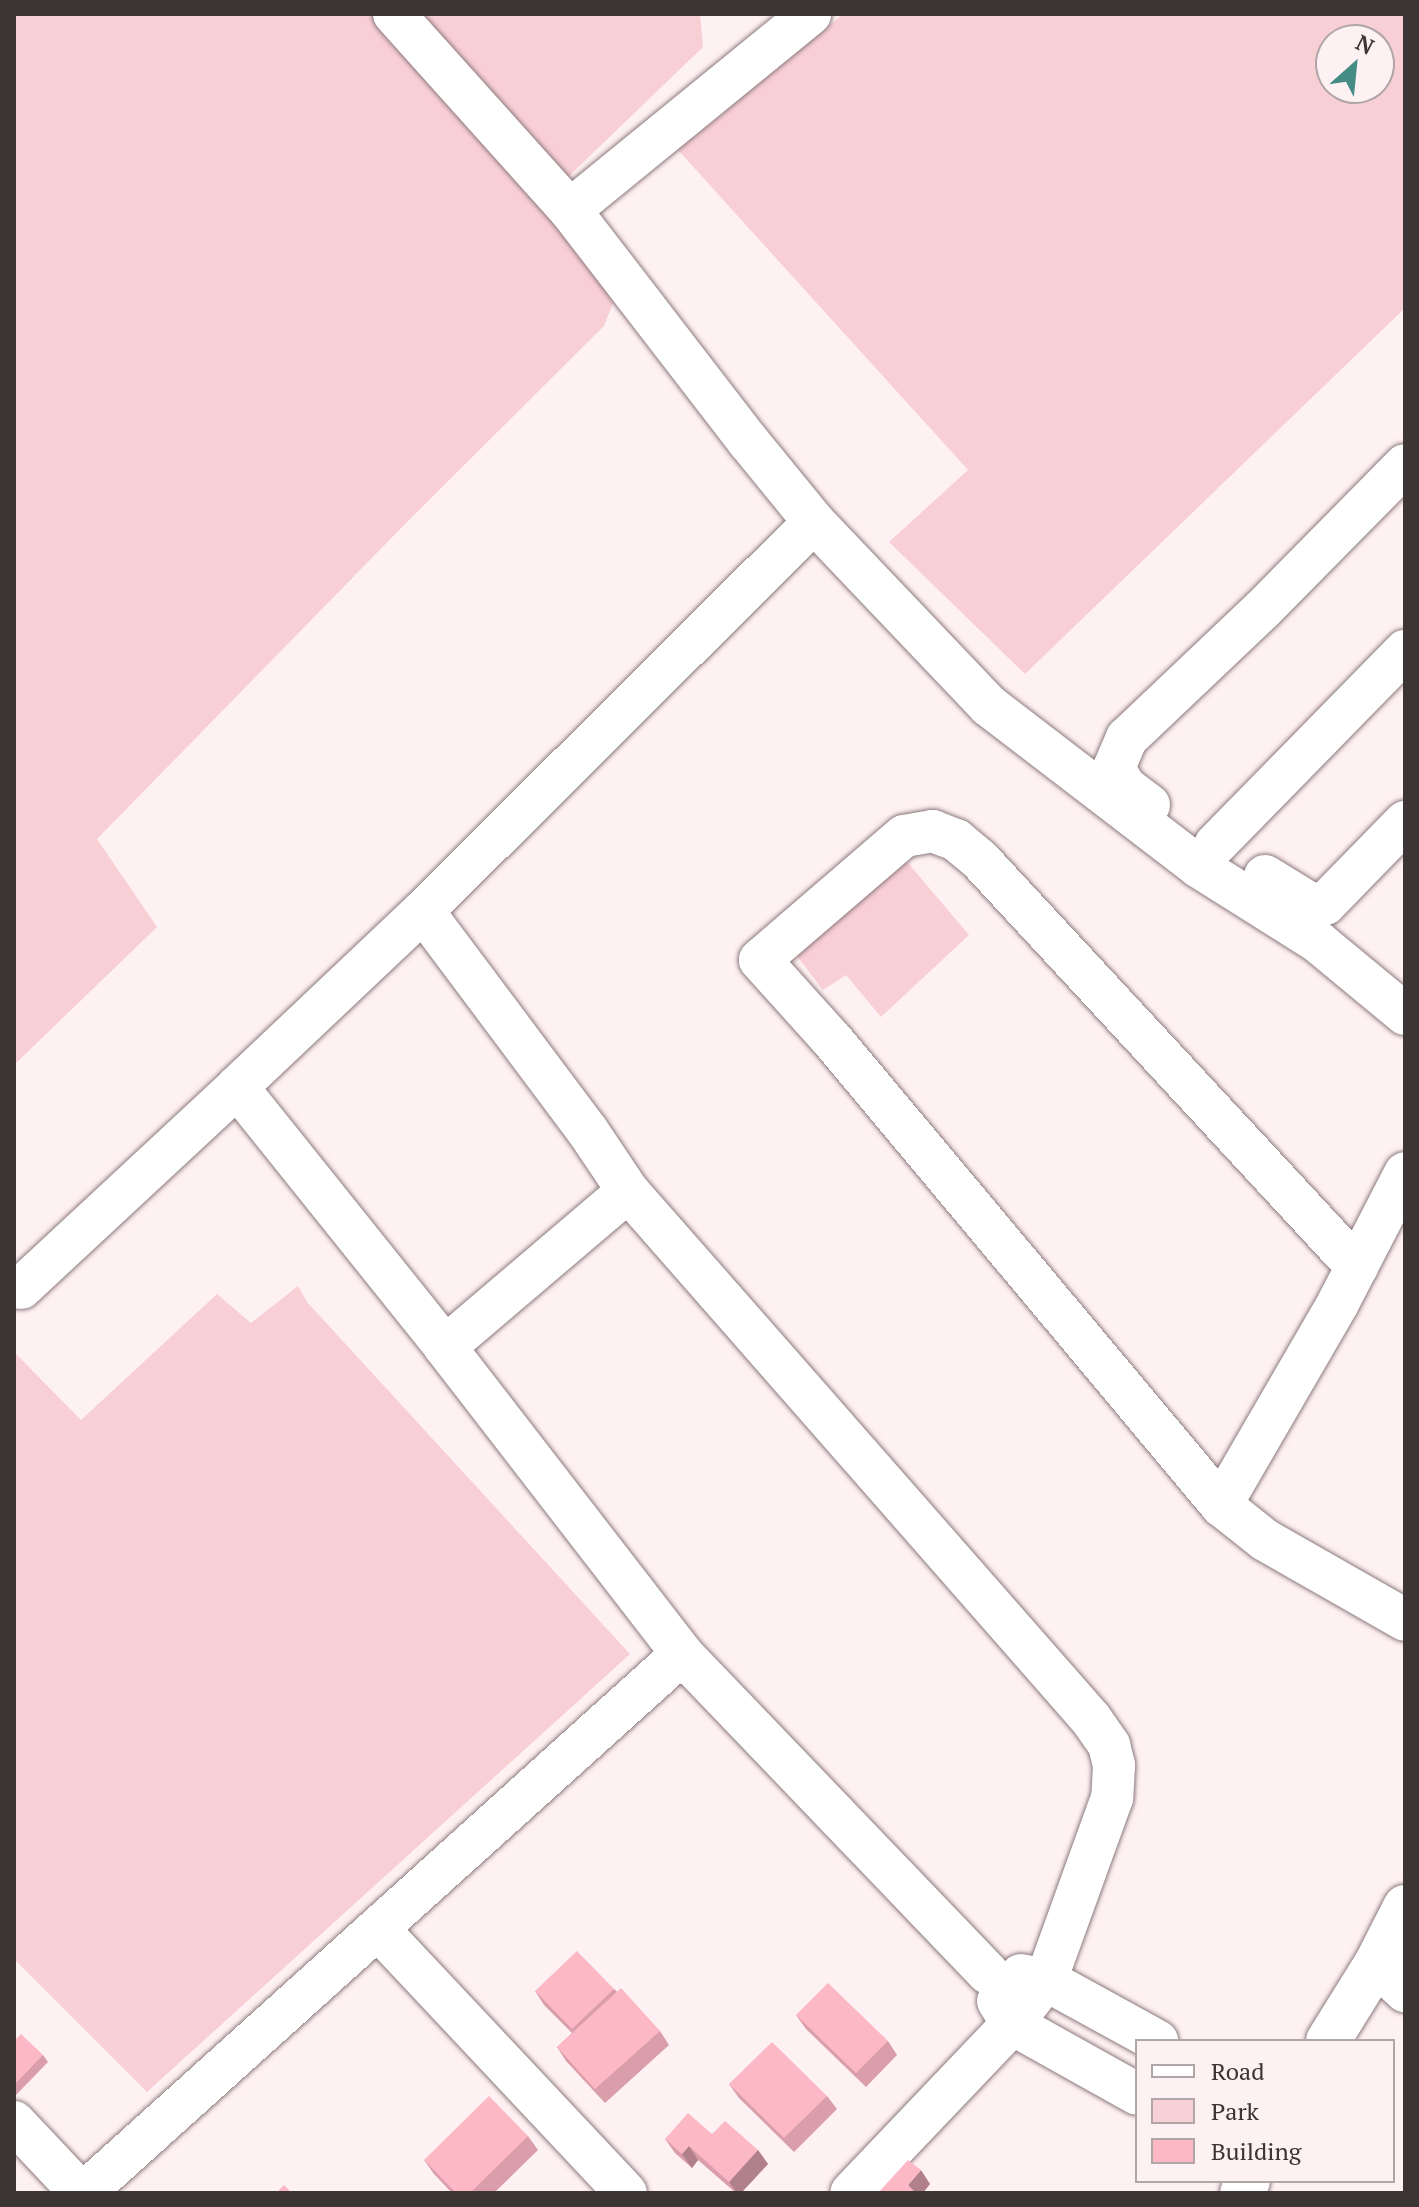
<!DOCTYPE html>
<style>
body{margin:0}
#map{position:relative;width:1419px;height:2207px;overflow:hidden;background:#fef1f3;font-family:"PT Serif",serif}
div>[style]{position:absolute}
.green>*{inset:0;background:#f9cfd6}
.roads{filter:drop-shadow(0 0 2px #8d7a7d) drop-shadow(0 0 2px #8d7a7d)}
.street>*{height:42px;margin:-21px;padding:0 21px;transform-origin:21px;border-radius:21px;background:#fff}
.secondary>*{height:44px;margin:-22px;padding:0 22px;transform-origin:22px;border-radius:22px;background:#fff}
.wall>*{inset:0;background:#d99ea9}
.shaded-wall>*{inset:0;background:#b0818a}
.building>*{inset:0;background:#fcb8c5}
span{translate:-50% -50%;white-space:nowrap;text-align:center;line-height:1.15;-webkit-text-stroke:6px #fef1f3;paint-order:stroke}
.frame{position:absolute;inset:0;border:16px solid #3c3435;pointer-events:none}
.legend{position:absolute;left:1135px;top:2039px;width:260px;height:144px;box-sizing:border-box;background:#fef1f3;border:2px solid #b0a5a7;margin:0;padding:10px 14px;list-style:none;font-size:24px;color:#3c3435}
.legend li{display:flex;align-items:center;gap:16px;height:40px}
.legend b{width:40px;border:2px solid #b0a5a7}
.north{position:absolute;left:1315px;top:24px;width:80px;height:80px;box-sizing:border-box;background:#fef1f3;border:2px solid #b0a5a7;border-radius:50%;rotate:27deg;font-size:22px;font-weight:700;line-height:32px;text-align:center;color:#3c3435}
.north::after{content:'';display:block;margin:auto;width:28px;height:36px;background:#458c85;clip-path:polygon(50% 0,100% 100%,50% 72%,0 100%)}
</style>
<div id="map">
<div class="green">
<i style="clip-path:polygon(14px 14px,375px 14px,522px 189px,596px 266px,615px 298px,604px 326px,408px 521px,97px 839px,157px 927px,14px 1065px)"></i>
<i style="clip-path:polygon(420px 14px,700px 14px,703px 47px,568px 177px)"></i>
<i style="clip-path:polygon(evenodd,843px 14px,1405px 14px,1405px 308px,1025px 674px,889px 542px,968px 470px,678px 150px,843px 14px,1331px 40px,1379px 40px,1379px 88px,1331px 88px,1331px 40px)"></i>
<i style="clip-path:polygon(903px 857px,969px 935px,881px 1017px,846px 975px,823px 990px,790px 947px)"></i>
<i style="clip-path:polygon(298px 1286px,307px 1302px,630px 1654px,147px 2092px,14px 1959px,14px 1352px,81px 1420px,217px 1294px,251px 1323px)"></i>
</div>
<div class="roads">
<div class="street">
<i style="left:394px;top:14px;width:263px;rotate:48.1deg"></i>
<i style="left:570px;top:210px;width:310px;rotate:-39.2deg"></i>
<i style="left:570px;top:210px;width:292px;rotate:52.4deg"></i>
<i style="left:748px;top:441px;width:104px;rotate:50.8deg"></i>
<i style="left:814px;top:522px;width:253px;rotate:46.4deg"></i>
<i style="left:988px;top:705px;width:266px;rotate:37.5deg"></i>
<i style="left:1199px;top:867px;width:141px;rotate:32.2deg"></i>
<i style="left:1318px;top:942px;width:113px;rotate:39.6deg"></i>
<i style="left:814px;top:522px;width:552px;rotate:135.15deg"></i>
<i style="left:423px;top:911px;width:256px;rotate:136.6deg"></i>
<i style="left:237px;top:1087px;width:333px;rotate:51.3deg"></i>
<i style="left:445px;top:1347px;width:388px;rotate:52.3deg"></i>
<i style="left:682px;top:1654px;width:442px;rotate:46.2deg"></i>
<i style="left:1149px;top:805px;width:30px;rotate:-143deg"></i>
<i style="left:1125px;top:787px;width:22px;rotate:-120deg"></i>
<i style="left:1114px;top:768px;width:33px;rotate:-67deg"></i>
<i style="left:1127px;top:738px;width:187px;rotate:-43.5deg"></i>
<i style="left:1263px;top:609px;width:202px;rotate:-45.4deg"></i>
<i style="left:1215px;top:845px;width:272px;rotate:-45.6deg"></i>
<i style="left:1265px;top:876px;width:52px;rotate:31.5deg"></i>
<i style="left:1309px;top:903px;width:16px;rotate:4deg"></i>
<i style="left:1325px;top:904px;width:115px;rotate:-45.7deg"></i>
<i style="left:423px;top:911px;width:274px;rotate:53.2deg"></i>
<i style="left:587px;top:1130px;width:73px;rotate:56.1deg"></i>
<i style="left:628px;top:1191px;width:702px;rotate:48.75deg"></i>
<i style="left:1091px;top:1719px;width:32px;rotate:55deg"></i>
<i style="left:1109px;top:1745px;width:21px;rotate:76deg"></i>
<i style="left:1114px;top:1765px;width:33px;rotate:93deg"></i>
<i style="left:1112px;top:1798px;width:194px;rotate:109.9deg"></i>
<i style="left:1046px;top:1980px;width:56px;rotate:127.7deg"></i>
<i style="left:1012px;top:2024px;width:233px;rotate:133.6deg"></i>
<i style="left:1357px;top:1267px;width:555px;rotate:-132.81deg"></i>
<i style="left:980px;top:860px;width:31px;rotate:-140deg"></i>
<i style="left:956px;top:840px;width:25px;rotate:-159deg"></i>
<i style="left:933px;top:831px;width:29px;rotate:170deg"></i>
<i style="left:904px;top:836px;width:190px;rotate:139.3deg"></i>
<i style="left:760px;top:960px;width:109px;rotate:48deg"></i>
<i style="left:833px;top:1041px;width:605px;rotate:50.1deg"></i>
<i style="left:1221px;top:1505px;width:56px;rotate:38.5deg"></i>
<i style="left:1265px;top:1540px;width:161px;rotate:29.7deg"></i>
<i style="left:21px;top:1288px;width:295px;rotate:-42.9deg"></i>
<i style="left:445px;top:1347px;width:240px;rotate:-40.4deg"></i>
<i style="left:1221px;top:1505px;width:233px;rotate:-59.9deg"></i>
<i style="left:1338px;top:1303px;width:146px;rotate:-62.7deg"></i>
<i style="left:378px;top:1929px;width:362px;rotate:46.8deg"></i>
<i style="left:1376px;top:1964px;width:40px;rotate:43deg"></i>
<i style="left:1021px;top:1975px;width:25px;rotate:11deg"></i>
<i style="left:1046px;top:1980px;width:127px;rotate:28.8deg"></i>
<i style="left:998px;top:2001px;width:27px;rotate:59deg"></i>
<i style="left:1012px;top:2024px;width:143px;rotate:29.2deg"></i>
<i style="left:14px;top:2122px;width:98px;rotate:46.7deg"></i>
<i style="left:84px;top:2193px;width:805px;rotate:-42.03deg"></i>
</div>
<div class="secondary">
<i style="left:1328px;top:2041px;width:91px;rotate:-58.1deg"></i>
<i style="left:1376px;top:1964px;width:64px;rotate:-63deg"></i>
<i style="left:1242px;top:2193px;width:13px;rotate:-63deg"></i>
</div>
</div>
<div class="wall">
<i style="clip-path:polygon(614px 1989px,660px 2031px,669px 2045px,605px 2103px,566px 2061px,557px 2047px,572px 2033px,544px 2005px,535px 1991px)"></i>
<i style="clip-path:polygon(796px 2015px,888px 2041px,897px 2055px,866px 2087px,806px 2029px)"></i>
<i style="clip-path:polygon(14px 2041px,43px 2055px,48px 2062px,16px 2095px,14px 2094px)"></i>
<i style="clip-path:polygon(729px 2084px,827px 2096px,837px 2109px,794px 2152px,739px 2098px)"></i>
<i style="clip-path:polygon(712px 2134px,758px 2150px,768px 2164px,741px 2193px,736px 2193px,698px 2160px,692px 2168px,675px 2153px,665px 2139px)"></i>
<i style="clip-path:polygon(528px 2136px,538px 2150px,494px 2193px,452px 2193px,434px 2174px,424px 2160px)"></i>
</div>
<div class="shaded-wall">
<i style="clip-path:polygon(689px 2146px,698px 2160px,692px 2168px,682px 2154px)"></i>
<i style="clip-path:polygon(758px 2150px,768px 2164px,741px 2193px,737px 2193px,729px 2182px)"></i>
<i style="clip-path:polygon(921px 2170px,930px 2184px,923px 2193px,913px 2193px,908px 2185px)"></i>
</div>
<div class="building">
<i style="clip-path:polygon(577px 1951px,614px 1989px,572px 2029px,535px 1991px)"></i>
<i style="clip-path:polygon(828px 1983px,888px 2041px,856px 2073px,796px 2015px)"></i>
<i style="clip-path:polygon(621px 1988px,660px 2031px,595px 2089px,557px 2047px)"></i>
<i style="clip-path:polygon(21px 2034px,43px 2055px,14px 2085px,14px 2041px)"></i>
<i style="clip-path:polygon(772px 2042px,827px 2096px,784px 2138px,729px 2084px)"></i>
<i style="clip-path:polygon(489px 2096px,528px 2136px,470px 2193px,456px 2193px,424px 2160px)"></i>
<i style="clip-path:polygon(688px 2113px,712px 2134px,725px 2121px,758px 2150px,729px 2182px,689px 2146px,682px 2154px,665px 2139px)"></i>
<i style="clip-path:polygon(908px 2160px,921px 2170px,908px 2185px,916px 2193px,878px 2193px)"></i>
<i style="clip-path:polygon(284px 2185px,292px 2193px,276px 2193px)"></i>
</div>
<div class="frame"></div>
<ul class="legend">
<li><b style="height:10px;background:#fff"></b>Road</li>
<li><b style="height:22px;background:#f9cfd6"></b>Park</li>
<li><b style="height:22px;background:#fcb8c5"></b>Building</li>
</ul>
<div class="north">N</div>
</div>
